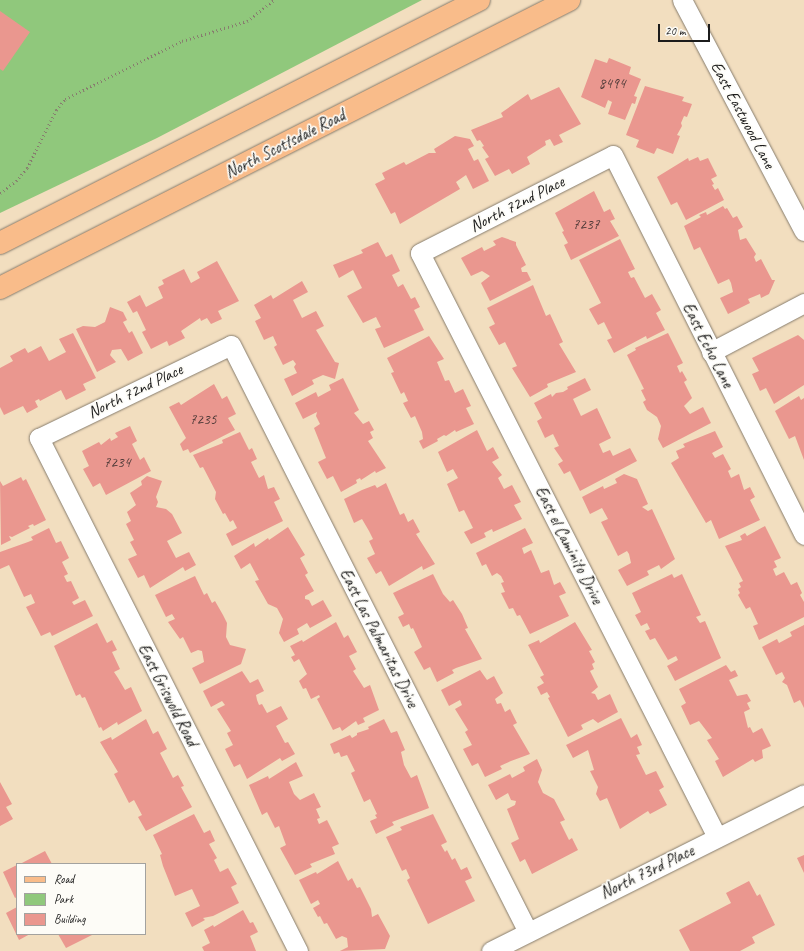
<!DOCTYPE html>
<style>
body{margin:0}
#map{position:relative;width:804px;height:951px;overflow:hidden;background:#f2debf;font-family:Caveat,sans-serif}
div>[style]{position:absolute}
.green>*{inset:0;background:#90c87c}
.building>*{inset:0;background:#ea978f}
.path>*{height:2.5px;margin-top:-1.25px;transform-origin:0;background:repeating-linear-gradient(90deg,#877d6e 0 1px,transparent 0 4px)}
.roads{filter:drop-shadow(0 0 1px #877d6e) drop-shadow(0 0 1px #877d6e)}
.minor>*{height:19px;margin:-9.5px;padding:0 9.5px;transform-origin:9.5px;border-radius:9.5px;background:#fff}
.primary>*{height:22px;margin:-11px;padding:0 11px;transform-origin:11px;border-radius:11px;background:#f9bc8a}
span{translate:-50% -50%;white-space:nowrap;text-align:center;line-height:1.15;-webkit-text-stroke:3.5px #fdfcf7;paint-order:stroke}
.number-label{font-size:15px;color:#503b39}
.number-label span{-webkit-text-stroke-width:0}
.street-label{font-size:17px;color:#1c1c1c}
.legend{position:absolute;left:16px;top:863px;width:130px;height:72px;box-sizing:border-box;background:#fdfcf7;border:1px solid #a3a29f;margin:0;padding:5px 7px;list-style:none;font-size:12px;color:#1c1c1c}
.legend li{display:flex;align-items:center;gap:8px;height:20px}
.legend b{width:20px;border:1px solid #a3a29f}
.scale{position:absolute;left:658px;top:24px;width:52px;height:18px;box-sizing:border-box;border:2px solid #1c1c1c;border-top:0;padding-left:5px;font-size:12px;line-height:14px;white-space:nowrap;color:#1c1c1c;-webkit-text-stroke:3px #fdfcf7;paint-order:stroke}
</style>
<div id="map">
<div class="green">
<i style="clip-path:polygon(0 0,422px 0,157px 138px,0 213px)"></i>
</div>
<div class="building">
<i style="clip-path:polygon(0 11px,30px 32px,3px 71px,0 69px)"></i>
<i style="clip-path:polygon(609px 58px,631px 67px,629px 74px,641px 79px,634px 96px,637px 97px,635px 104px,632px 103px,625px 120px,608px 114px,612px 102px,608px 100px,605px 108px,581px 97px,595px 59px,607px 63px)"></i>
<i style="clip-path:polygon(645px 86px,684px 97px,682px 101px,692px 104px,687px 117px,684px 116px,681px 123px,682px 126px,677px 135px,680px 136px,673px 154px,657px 148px,654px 154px,636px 147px,639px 140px,626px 135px)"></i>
<i style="clip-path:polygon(559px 87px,581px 124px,559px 135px,563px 142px,554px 146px,550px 139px,545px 141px,546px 145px,527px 157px,530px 164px,512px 174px,509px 169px,495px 176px,485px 159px,489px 157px,482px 147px,484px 146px,480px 140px,477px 141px,471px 130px,503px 117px,501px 113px,528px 94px,531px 100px)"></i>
<i style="clip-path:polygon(455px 136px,470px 139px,474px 146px,468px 149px,474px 161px,478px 159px,489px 181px,473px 189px,466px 175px,456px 182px,460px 189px,400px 224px,395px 212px,391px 214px,375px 184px,385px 179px,382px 173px,404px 162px,406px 165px,429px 153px,436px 153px,434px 149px)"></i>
<i style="clip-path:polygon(698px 157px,700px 161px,708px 158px,717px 176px,711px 179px,714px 184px,712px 185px,715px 190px,718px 188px,724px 200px,686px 220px,677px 202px,671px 205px,657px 177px,688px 158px,689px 161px)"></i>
<i style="clip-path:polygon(594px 191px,604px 212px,610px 209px,615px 219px,610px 221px,619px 236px,571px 260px,564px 245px,568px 243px,562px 232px,564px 231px,555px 213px)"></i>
<i style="clip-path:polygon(723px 206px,725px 209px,727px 208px,733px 218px,737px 216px,743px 227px,738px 230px,740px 240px,746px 238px,756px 254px,754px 257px,756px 262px,761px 259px,772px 280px,775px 280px,769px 294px,761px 298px,760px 294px,748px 299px,750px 303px,728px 314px,720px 298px,733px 292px,731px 283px,729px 279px,718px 284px,700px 247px,694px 250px,684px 226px,701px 217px,699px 215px,706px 212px,707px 215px)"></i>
<i style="clip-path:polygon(502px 237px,516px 242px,516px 245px,526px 265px,521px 268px,522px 272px,527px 272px,531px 280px,490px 301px,481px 283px,490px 276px,482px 271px,471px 276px,461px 258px,482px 247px,484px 251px,496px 245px,493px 241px)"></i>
<i style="clip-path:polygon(620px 239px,635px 269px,628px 272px,631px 278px,634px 277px,645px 298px,652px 294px,661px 310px,656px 313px,665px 330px,647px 339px,646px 336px,614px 353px,607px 340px,612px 338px,604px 322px,598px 325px,589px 309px,601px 303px,579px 260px)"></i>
<i style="clip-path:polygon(378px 242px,386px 257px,392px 254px,400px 271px,392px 275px,398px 287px,403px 284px,411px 299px,415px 297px,420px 307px,414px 310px,424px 330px,384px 348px,375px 329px,381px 327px,376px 317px,363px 323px,347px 296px,362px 288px,353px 270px,339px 278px,333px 265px,363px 253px,361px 250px)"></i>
<i style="clip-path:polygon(217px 261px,239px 301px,218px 311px,222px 319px,211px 324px,207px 318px,201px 321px,200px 318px,181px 331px,185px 338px,169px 346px,167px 341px,151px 349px,142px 332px,146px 330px,137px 311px,133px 313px,127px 302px,140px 295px,146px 307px,163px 298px,158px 287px,164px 284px,162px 280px,184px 269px,191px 283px,200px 278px,197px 272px)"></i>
<i style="clip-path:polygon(302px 281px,308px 292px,293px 300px,302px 318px,316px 311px,324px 326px,316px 330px,335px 362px,339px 363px,335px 379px,323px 375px,312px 380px,314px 384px,292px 396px,284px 379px,297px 373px,294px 367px,296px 364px,293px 360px,283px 365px,274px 347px,277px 345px,273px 336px,264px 340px,255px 321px,261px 318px,254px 305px,271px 295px,273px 299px)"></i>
<i style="clip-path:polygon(533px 285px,546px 316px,550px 314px,563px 342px,559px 344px,576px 372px,547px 384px,548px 387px,530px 397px,512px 368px,517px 366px,505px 342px,499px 345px,489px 327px,495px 324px,487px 308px)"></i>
<i style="clip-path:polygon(110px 307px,123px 312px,127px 320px,123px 322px,129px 333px,132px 331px,143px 353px,128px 361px,121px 349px,112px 350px,110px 355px,116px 362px,97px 372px,76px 329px,83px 326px,95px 327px,105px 322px)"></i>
<i style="clip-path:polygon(73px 333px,96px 378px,83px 384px,86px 390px,66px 400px,61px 390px,40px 401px,39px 399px,35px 401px,38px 407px,27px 413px,23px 406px,4px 415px,0 407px,0 368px,13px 361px,10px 356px,25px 348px,28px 353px,41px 346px,49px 361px,66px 352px,59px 339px)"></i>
<i style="clip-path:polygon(668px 333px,683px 363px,677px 366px,680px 373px,682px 371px,687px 380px,684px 382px,692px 398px,684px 406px,690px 414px,703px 407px,711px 423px,663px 448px,658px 439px,661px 426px,657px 417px,647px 410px,643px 402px,646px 400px,641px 390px,644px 389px,627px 355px,636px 350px,635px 348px)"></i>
<i style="clip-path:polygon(798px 335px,804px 340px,804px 385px,774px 404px,766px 388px,760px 391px,752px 374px,759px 371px,752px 358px)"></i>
<i style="clip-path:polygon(429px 336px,444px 359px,437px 362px,445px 381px,449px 380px,455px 393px,463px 389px,471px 406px,466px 408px,474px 424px,456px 432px,455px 430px,446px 436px,444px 435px,437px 439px,438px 441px,423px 449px,419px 441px,423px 439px,422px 432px,415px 416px,411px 418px,403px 403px,408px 401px,404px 392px,401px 394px,391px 373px,394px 372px,387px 358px)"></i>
<i style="clip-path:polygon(343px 378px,359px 410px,354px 413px,363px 424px,369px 421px,374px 430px,370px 432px,373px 438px,368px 441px,386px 468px,376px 473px,375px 471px,361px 480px,360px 478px,356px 480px,357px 483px,341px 492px,333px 476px,327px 479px,318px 462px,326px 458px,314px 428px,320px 424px,316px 416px,317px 412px,303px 419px,295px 403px,316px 392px,318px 397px,331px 390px,329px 385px)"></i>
<i style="clip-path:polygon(585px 378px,591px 390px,573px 399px,581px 416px,597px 408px,611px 438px,599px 444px,603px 453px,610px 450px,613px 456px,630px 448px,637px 461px,580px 491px,570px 471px,564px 474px,558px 464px,563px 461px,554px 448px,559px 446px,553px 434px,545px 438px,537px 421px,542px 418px,534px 403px,551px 394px,552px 397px,556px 393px,563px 392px,568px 389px,567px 387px)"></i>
<i style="clip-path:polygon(214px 384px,222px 399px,227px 396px,236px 414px,228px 418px,235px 430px,190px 453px,188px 449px,183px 451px,180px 444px,186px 438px,169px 407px,179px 402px,181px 405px)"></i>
<i style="clip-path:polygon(799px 396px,801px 400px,804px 398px,804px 460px,795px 436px,789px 439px,775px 411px)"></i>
<i style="clip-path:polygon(130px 426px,137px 441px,132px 444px,140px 460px,144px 457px,151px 471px,106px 495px,100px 483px,93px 487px,83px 469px,89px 466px,82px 451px,99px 442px,101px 445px,110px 438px,111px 441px,118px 437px,115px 433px)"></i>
<i style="clip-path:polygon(477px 430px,487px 451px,493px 447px,499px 458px,492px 462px,502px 475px,498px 478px,504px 489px,512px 485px,521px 502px,514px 505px,522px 519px,493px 532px,492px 529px,484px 533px,486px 537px,471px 544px,464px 532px,473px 528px,464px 510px,459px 512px,447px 484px,458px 478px,453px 469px,447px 472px,438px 452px)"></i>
<i style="clip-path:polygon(715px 431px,723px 447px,712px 453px,715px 458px,723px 454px,731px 469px,728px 471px,731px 478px,739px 474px,744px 490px,750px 487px,755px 497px,750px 500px,760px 520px,719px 539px,711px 520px,706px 523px,671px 463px,679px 458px,676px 451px,685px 447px,683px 444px)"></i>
<i style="clip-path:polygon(240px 432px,249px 450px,252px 448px,257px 459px,251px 462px,259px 478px,264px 475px,268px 489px,274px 487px,280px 499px,274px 502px,283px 521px,232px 546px,226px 534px,237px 528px,233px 520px,230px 522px,225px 513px,223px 514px,215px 499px,216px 492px,203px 467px,200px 468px,193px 455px,223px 443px,222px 440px)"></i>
<i style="clip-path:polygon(624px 474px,637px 479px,648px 504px,642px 507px,648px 511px,652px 509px,675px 559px,661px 569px,659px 565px,647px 571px,649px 575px,627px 586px,618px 570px,631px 563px,629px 554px,627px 551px,618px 556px,601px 522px,608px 519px,602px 508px,590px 514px,582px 497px,603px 486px,604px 489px,617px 483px,615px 479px)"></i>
<i style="clip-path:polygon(147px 476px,162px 481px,156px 497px,158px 502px,156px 507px,166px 509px,172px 514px,182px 533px,167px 541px,176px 558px,189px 552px,196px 565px,185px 571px,183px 567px,150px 588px,144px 575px,138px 578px,128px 559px,137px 555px,130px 542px,134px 540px,126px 524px,131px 521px,127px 512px,136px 505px,130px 493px,142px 485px,141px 481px)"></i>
<i style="clip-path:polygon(21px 477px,23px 481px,26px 479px,46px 520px,34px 526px,33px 524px,28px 526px,30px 528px,12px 537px,9px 536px,11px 540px,1px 545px,0 481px,3px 486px)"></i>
<i style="clip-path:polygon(386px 483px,400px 515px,404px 513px,408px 522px,413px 519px,420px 532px,416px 534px,435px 564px,423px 570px,422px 566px,389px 586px,381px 571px,376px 574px,367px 558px,375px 554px,369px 541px,373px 539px,369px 531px,362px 519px,354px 523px,344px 499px,362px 490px,375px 485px,377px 488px)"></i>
<i style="clip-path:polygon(765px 526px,781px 558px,774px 561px,777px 567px,773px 569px,776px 576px,784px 572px,791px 585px,797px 582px,802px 593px,800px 595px,804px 602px,804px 617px,759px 640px,753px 626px,758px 624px,750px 607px,746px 609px,738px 595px,740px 593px,738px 589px,741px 587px,739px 583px,743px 581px,725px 546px,742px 540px,740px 536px,745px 533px,747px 536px)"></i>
<i style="clip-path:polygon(288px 527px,305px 555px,300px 558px,308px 573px,305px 575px,314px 591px,305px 596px,305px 599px,309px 600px,312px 606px,323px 600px,332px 616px,310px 628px,307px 623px,297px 629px,299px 634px,284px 642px,279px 633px,283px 619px,277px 608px,268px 604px,255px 581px,259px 580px,250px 563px,241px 569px,234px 556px,254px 543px,255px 547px,268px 538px,269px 540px)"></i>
<i style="clip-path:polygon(49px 528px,56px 543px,61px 541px,69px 558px,62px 562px,68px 574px,64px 576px,67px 582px,71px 581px,79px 598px,72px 602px,74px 605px,85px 600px,93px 616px,52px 636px,50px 632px,41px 636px,26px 607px,35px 603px,31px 594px,24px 597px,9px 565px,0 569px,0 552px,28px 542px,33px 540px,31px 537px)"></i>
<i style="clip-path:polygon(525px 528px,533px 543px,522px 548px,524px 554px,531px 550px,541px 573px,549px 570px,554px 585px,560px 582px,566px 593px,559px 596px,569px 616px,530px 634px,520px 615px,517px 616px,513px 608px,509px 609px,501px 593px,505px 592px,501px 583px,504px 582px,501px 576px,497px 573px,492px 576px,486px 564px,482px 566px,476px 553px)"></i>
<i style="clip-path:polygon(433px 574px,443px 594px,450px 602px,453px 600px,462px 614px,468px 628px,465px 629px,482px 659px,456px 668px,452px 670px,454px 673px,437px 682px,430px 667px,424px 670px,414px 652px,422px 647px,413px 628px,411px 629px,409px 624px,403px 627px,398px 617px,404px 614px,393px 593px)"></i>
<i style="clip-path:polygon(672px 574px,674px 578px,682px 574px,701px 615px,696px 617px,700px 623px,705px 621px,721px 658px,675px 681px,667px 666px,678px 660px,676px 656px,668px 660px,655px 638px,650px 640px,645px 631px,650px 629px,647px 623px,641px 626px,635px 615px,641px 612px,632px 593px)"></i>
<i style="clip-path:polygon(195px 576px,204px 595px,207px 593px,212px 603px,215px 601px,223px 615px,227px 623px,226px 637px,230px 645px,246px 649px,241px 664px,200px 684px,192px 668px,204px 662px,202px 651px,198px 650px,191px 653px,183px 637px,180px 639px,168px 622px,175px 619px,172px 614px,166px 617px,155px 595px)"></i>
<i style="clip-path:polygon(336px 622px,344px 638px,348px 635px,357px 652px,349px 656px,356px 669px,353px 671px,364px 688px,370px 685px,379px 710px,363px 718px,365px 722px,358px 725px,356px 721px,342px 731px,340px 727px,333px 730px,317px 699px,320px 697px,319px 695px,311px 699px,306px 688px,303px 689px,299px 681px,307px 674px,299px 659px,294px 662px,291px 657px,295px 655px,290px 646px,302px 640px,303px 642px)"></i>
<i style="clip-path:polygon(575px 622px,592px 650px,589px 651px,595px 662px,592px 664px,594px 669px,590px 671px,598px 687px,591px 693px,595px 694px,598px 700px,610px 694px,618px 712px,598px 723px,593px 719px,581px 725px,583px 729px,568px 737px,548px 698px,550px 697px,547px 692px,541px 695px,537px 687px,544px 683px,540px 677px,544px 675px,528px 645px,539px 640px,540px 643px)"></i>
<i style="clip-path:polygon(97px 623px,107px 643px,112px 640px,117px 650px,112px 652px,120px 669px,114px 672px,118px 678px,125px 690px,131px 687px,142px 711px,118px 725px,117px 722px,103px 731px,101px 727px,99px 728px,85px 697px,82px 698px,80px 694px,76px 696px,54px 646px)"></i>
<i style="clip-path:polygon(804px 625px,804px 708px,800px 700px,794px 703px,787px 685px,782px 682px,785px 678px,782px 672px,776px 675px,762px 647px,777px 639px,779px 643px,792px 636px,790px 632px)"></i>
<i style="clip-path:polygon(726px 665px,731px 672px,735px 670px,738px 676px,729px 680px,737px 696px,747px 694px,751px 701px,747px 703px,750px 709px,744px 712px,748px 728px,750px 727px,753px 733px,762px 728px,771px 746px,762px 750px,763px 758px,755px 762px,753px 759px,723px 777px,715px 761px,719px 759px,707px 740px,712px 738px,699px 721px,690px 725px,681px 706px,686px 703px,679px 689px)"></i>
<i style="clip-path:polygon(480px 670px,487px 680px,494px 676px,503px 693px,495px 699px,497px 704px,501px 703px,505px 712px,510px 709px,517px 723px,513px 725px,530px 754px,511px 761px,500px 766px,502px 769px,485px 777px,478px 763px,472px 766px,463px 749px,472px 745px,465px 732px,468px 730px,455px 709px,462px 705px,460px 700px,449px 706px,441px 690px)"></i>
<i style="clip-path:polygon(242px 671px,250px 683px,258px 679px,264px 691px,256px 695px,257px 700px,259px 705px,262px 704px,267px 713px,281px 706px,288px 719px,276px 726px,285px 743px,288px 742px,295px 754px,282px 761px,280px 758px,247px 779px,240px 764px,234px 767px,225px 749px,233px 745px,227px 733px,231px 731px,217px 709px,225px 705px,222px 701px,211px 707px,203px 691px)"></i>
<i style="clip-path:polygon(621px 718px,631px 738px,637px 734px,642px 745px,637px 747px,640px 754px,636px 755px,646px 775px,656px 771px,664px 787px,659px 790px,667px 805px,650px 814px,648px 811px,620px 829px,607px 798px,600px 801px,596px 794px,598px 787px,590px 771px,594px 770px,588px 750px,573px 758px,566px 745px)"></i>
<i style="clip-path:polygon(146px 719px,153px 734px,158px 731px,167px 749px,160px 753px,173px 778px,178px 775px,184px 786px,181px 787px,192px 807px,146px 831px,138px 817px,142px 815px,134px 800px,129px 803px,114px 774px,118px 772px,100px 742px,111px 737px,112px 740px)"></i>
<i style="clip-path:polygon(384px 719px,391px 733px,397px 731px,405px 750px,401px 752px,404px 765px,411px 778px,417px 775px,429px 808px,392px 822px,394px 825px,376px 834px,370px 821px,377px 818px,375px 815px,377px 814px,370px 799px,364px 802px,351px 773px,355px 771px,347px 755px,341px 757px,339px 752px,334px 754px,330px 744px,350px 735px,352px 738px,357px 735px,357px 733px,369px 729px,368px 727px)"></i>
<i style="clip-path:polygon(537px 759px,542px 770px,538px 782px,543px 793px,554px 799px,565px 820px,560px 822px,569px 840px,572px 838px,578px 850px,532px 874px,525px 859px,520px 862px,511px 843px,519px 839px,507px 809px,515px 805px,516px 801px,511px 800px,508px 793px,496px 800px,488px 785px,510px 774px,512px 778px,525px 771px,523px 767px)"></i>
<i style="clip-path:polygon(296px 762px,303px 776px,289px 782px,294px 794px,300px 800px,314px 793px,321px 807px,316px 809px,320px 818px,317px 819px,319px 824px,327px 820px,339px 844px,332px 847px,335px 854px,310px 864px,312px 867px,295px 875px,280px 848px,286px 845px,279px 826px,275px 828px,267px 812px,262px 815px,249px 785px,268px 776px,269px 779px)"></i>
<i style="clip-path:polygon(0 782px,12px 804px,6px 807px,13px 819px,0 826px)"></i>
<i style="clip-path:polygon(194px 814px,204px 833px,210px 830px,215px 841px,209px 844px,217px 858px,214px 860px,220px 872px,228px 868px,237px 884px,231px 887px,239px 903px,213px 916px,203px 918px,205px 920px,192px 927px,185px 913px,200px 906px,192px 889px,175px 896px,163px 866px,160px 855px,162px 854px,153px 835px)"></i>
<i style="clip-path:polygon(433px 814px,447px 842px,441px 845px,445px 852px,447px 850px,452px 860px,455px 858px,461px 870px,467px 867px,472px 878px,465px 881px,475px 901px,428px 924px,407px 880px,410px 878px,406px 869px,402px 871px,386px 837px,402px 830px,400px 827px)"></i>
<i style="clip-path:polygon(45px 851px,52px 864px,20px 864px)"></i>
<i style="clip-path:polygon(804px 855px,804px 873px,797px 858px)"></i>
<i style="clip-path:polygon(338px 861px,348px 881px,352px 878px,357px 888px,360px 887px,371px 909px,372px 917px,378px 914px,390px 936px,385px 949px,340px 951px,348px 947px,347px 938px,342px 936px,336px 939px,327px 923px,324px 924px,320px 916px,318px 917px,313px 908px,320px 904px,318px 900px,311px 904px,299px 880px,316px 872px,317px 874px)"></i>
<i style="clip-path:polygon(17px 865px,17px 897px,15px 898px,3px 872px)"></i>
<i style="clip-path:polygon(749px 881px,757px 896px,760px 894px,775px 925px,752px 937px,755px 943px,740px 951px,690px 951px,679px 930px,731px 903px,726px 893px)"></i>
<i style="clip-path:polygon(17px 907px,17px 934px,30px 934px,19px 940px,6px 913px)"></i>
<i style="clip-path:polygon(243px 910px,250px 923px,253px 922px,258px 932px,250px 936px,256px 951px,204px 951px,202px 947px,210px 943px,204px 930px,213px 925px,214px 927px)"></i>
<i style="clip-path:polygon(58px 934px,94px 934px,66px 948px)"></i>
</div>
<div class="path">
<i style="left:0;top:193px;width:20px;rotate:-37deg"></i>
<i style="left:16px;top:181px;width:17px;rotate:-50deg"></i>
<i style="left:27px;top:168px;width:65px;rotate:-63.4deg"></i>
<i style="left:56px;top:110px;width:14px;rotate:-51deg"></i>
<i style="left:65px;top:99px;width:131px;rotate:-26.4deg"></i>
<i style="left:182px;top:41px;width:68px;rotate:-17.1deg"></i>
<i style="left:247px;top:21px;width:34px;rotate:-38deg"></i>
</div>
<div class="roads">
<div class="minor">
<i style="left:682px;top:0;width:261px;rotate:62.2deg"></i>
<i style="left:711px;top:352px;width:105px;rotate:-27.8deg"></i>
<i style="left:717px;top:837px;width:655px;rotate:-116.96deg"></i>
<i style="left:420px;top:253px;width:216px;rotate:-26.9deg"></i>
<i style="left:613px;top:155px;width:425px;rotate:63.3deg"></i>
<i style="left:298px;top:951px;width:575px;rotate:-116.79deg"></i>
<i style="left:39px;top:438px;width:213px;rotate:-25.8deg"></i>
<i style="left:231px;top:345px;width:658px;rotate:63.16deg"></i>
<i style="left:491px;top:951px;width:350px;rotate:-26.6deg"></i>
</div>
<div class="primary">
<i style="left:0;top:243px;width:537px;rotate:-26.9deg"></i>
<i style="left:0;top:288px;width:638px;rotate:-26.85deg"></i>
</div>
</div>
<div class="number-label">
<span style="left:612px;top:84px">8494</span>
<span style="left:586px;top:225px">7237</span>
<span style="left:203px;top:420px">7235</span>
<span style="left:117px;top:463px">7234</span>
</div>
<div class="street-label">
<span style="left:743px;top:115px;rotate:62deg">East Eastwood Lane</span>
<span style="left:285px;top:144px;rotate:-27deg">North Scottsdale Road</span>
<span style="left:517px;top:204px;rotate:-27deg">North 72nd Place</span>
<span style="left:708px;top:345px;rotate:63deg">East Echo Lane</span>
<span style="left:135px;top:391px;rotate:-26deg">North 72nd Place</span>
<span style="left:569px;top:545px;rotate:63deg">East el Caminito Drive</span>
<span style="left:379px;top:638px;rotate:63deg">East Las Palmaritas Drive</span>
<span style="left:168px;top:695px;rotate:63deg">East Griswold Road</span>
<span style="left:647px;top:872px;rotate:-26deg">North 73rd Place</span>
</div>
<ul class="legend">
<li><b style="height:5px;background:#f9bc8a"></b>Road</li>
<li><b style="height:11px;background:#90c87c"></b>Park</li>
<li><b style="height:11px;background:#ea978f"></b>Building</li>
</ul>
<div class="scale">20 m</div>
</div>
